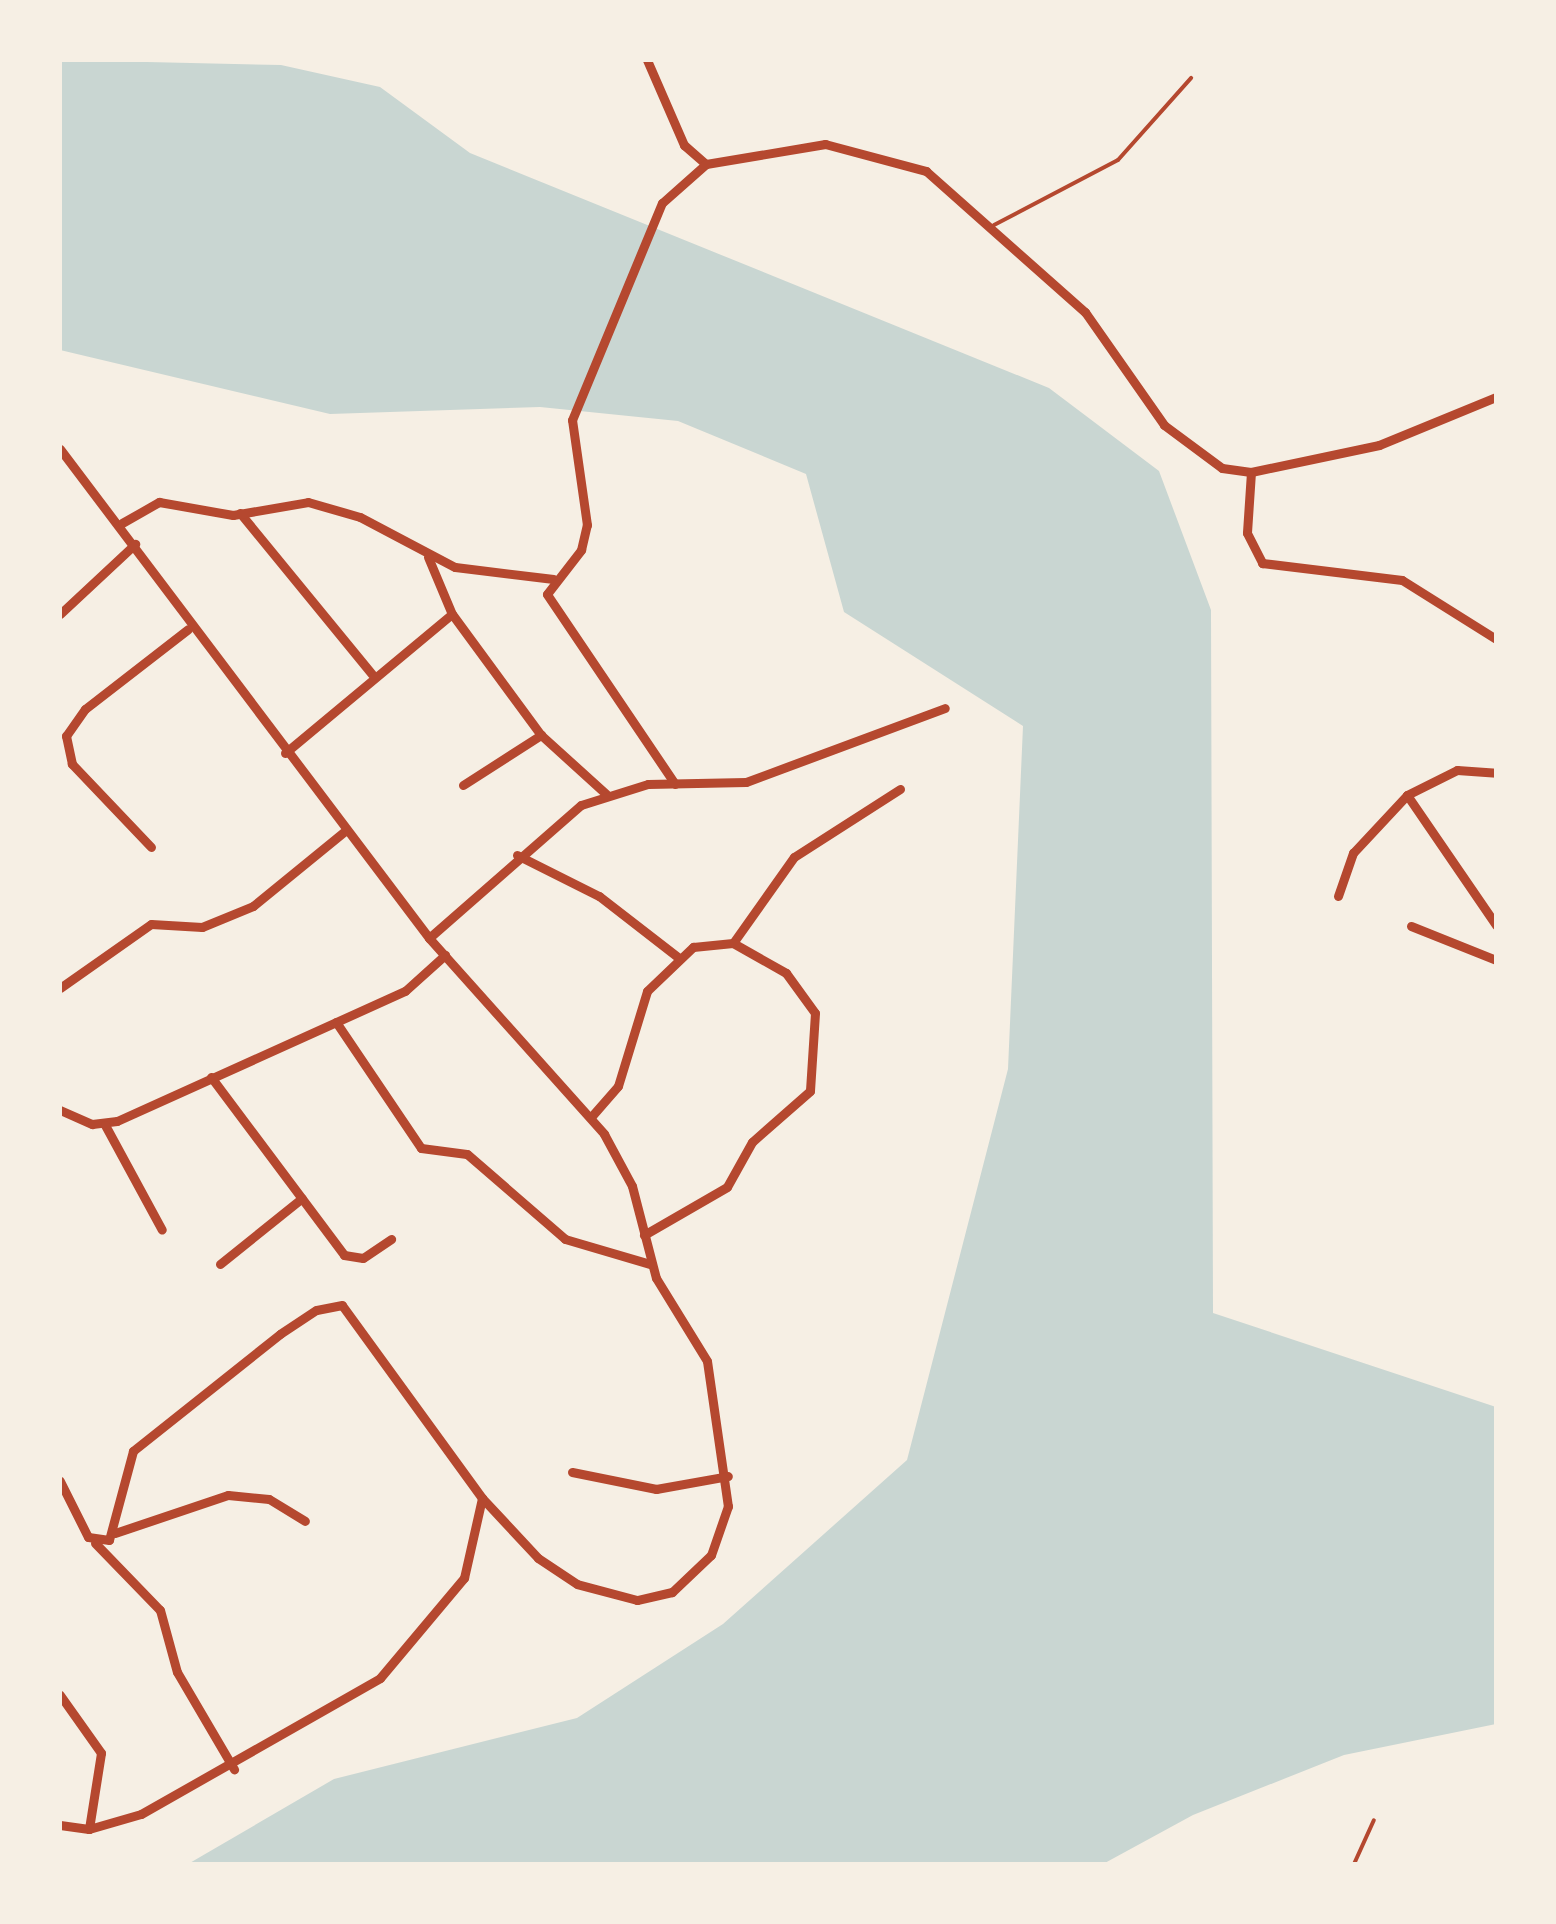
<!DOCTYPE html>
<style>
body{margin:0}
#map{position:relative;width:1556px;height:1924px;overflow:hidden;background:#f6efe4;font-family:"Roboto Serif",serif}
div>[style]{position:absolute}
.water>*{inset:0;background:#c9d6d2}
.service>*{height:4px;margin:-2px;padding:0 2px;transform-origin:2px;border-radius:2px;background:#b5482f}
.minor>*{height:9px;margin:-4.5px;padding:0 4.5px;transform-origin:4.5px;border-radius:4.5px;background:#b5482f}
span{translate:-50% -50%;white-space:nowrap;text-align:center;line-height:1.15;-webkit-text-stroke:10px #f6efe4;paint-order:stroke}
.frame{position:absolute;inset:0;border:62px solid #f6efe4;pointer-events:none}
</style>
<div id="map">
<div class="water">
<i style="clip-path:polygon(60px 60px,281px 65px,380px 87px,470px 153px,1049px 388px,1159px 471px,1211px 610px,1213px 1313px,1496px 1407px,1496px 1724px,1344px 1755px,1193px 1815px,1103px 1864px,188px 1864px,334px 1779px,577px 1718px,723px 1624px,907px 1460px,1008px 1069px,1023px 726px,844px 612px,806px 474px,678px 421px,540px 407px,330px 414px,60px 350px)"></i>
</div>
<div class="service">
<i style="left:994px;top:225px;width:140px;rotate:-27.7deg"></i>
<i style="left:1118px;top:160px;width:110px;rotate:-48.3deg"></i>
<i style="left:1354px;top:1864px;width:48px;rotate:-65.6deg"></i>
</div>
<div class="minor">
<i style="left:647px;top:60px;width:93px;rotate:66.5deg"></i>
<i style="left:684px;top:145px;width:29px;rotate:41deg"></i>
<i style="left:706px;top:164px;width:121px;rotate:-9.5deg"></i>
<i style="left:825px;top:144px;width:105px;rotate:15deg"></i>
<i style="left:926px;top:171px;width:213px;rotate:41.6deg"></i>
<i style="left:1085px;top:312px;width:138px;rotate:55deg"></i>
<i style="left:1164px;top:425px;width:72px;rotate:36.6deg"></i>
<i style="left:1222px;top:468px;width:29px;rotate:8deg"></i>
<i style="left:1251px;top:472px;width:131px;rotate:-11.9deg"></i>
<i style="left:1379px;top:445px;width:126px;rotate:-22.3deg"></i>
<i style="left:60px;top:449px;width:613px;rotate:52.96deg"></i>
<i style="left:429px;top:938px;width:263px;rotate:48.2deg"></i>
<i style="left:604px;top:1134px;width:59px;rotate:61.7deg"></i>
<i style="left:632px;top:1186px;width:95px;rotate:75.4deg"></i>
<i style="left:656px;top:1278px;width:97px;rotate:58.4deg"></i>
<i style="left:707px;top:1361px;width:147px;rotate:81.8deg"></i>
<i style="left:728px;top:1506px;width:52px;rotate:109.1deg"></i>
<i style="left:711px;top:1555px;width:54px;rotate:136.5deg"></i>
<i style="left:672px;top:1592px;width:36px;rotate:167deg"></i>
<i style="left:637px;top:1600px;width:62px;rotate:-165.1deg"></i>
<i style="left:577px;top:1584px;width:47px;rotate:-146.3deg"></i>
<i style="left:538px;top:1558px;width:82px;rotate:-133deg"></i>
<i style="left:482px;top:1498px;width:238px;rotate:-126deg"></i>
<i style="left:342px;top:1305px;width:26px;rotate:169deg"></i>
<i style="left:316px;top:1310px;width:43px;rotate:146.3deg"></i>
<i style="left:280px;top:1334px;width:188px;rotate:141.5deg"></i>
<i style="left:133px;top:1451px;width:92px;rotate:105.1deg"></i>
<i style="left:109px;top:1540px;width:21px;rotate:-172deg"></i>
<i style="left:88px;top:1537px;width:63px;rotate:-116.6deg"></i>
<i style="left:1251px;top:472px;width:61px;rotate:93.8deg"></i>
<i style="left:1247px;top:533px;width:34px;rotate:63deg"></i>
<i style="left:1262px;top:563px;width:141px;rotate:6.9deg"></i>
<i style="left:1402px;top:580px;width:111px;rotate:32.1deg"></i>
<i style="left:240px;top:513px;width:208px;rotate:50.7deg"></i>
<i style="left:122px;top:523px;width:43px;rotate:-29.6deg"></i>
<i style="left:159px;top:502px;width:75px;rotate:10deg"></i>
<i style="left:233px;top:515px;width:76px;rotate:-9.8deg"></i>
<i style="left:308px;top:502px;width:54px;rotate:16.1deg"></i>
<i style="left:360px;top:517px;width:107px;rotate:27.8deg"></i>
<i style="left:455px;top:567px;width:99px;rotate:7deg"></i>
<i style="left:428px;top:557px;width:62px;rotate:67.2deg"></i>
<i style="left:452px;top:614px;width:150px;rotate:53.7deg"></i>
<i style="left:60px;top:614px;width:103px;rotate:-43deg"></i>
<i style="left:285px;top:753px;width:217px;rotate:-39.8deg"></i>
<i style="left:675px;top:784px;width:229px;rotate:-124deg"></i>
<i style="left:547px;top:594px;width:56px;rotate:-52.3deg"></i>
<i style="left:581px;top:550px;width:26px;rotate:-77deg"></i>
<i style="left:587px;top:525px;width:106px;rotate:-98.1deg"></i>
<i style="left:572px;top:420px;width:235px;rotate:-67.5deg"></i>
<i style="left:662px;top:203px;width:59px;rotate:-41.6deg"></i>
<i style="left:463px;top:785px;width:93px;rotate:-32.7deg"></i>
<i style="left:541px;top:735px;width:88px;rotate:42.2deg"></i>
<i style="left:1407px;top:795px;width:158px;rotate:55.6deg"></i>
<i style="left:151px;top:847px;width:115px;rotate:-133.6deg"></i>
<i style="left:72px;top:764px;width:29px;rotate:-102deg"></i>
<i style="left:66px;top:736px;width:33px;rotate:-55deg"></i>
<i style="left:85px;top:709px;width:130px;rotate:-37.8deg"></i>
<i style="left:517px;top:855px;width:92px;rotate:26.6deg"></i>
<i style="left:599px;top:896px;width:101px;rotate:37.8deg"></i>
<i style="left:1338px;top:896px;width:46px;rotate:-70.8deg"></i>
<i style="left:1353px;top:853px;width:79px;rotate:-47deg"></i>
<i style="left:1407px;top:795px;width:56px;rotate:-26.6deg"></i>
<i style="left:1457px;top:770px;width:39px;rotate:4deg"></i>
<i style="left:1411px;top:926px;width:92px;rotate:21.8deg"></i>
<i style="left:429px;top:938px;width:202px;rotate:-41.2deg"></i>
<i style="left:581px;top:805px;width:70px;rotate:-17.4deg"></i>
<i style="left:648px;top:784px;width:98px;rotate:-1.2deg"></i>
<i style="left:746px;top:782px;width:212px;rotate:-20.4deg"></i>
<i style="left:733px;top:943px;width:105px;rotate:-54.7deg"></i>
<i style="left:794px;top:857px;width:126px;rotate:-32.7deg"></i>
<i style="left:60px;top:988px;width:111px;rotate:-35.1deg"></i>
<i style="left:151px;top:924px;width:51px;rotate:3.4deg"></i>
<i style="left:202px;top:927px;width:55px;rotate:-22.4deg"></i>
<i style="left:253px;top:906px;width:119px;rotate:-39.2deg"></i>
<i style="left:336px;top:1022px;width:152px;rotate:56deg"></i>
<i style="left:421px;top:1148px;width:46px;rotate:7.4deg"></i>
<i style="left:467px;top:1154px;width:130px;rotate:40.9deg"></i>
<i style="left:565px;top:1239px;width:89px;rotate:16.4deg"></i>
<i style="left:211px;top:1077px;width:222px;rotate:53.2deg"></i>
<i style="left:344px;top:1255px;width:19px;rotate:9deg"></i>
<i style="left:363px;top:1258px;width:34px;rotate:-34deg"></i>
<i style="left:60px;top:1110px;width:35px;rotate:24deg"></i>
<i style="left:92px;top:1124px;width:25px;rotate:-7deg"></i>
<i style="left:117px;top:1121px;width:316px;rotate:-24.3deg"></i>
<i style="left:405px;top:991px;width:54px;rotate:-42deg"></i>
<i style="left:591px;top:1117px;width:41px;rotate:-48.9deg"></i>
<i style="left:618px;top:1086px;width:99px;rotate:-73deg"></i>
<i style="left:647px;top:991px;width:64px;rotate:-43.7deg"></i>
<i style="left:693px;top:947px;width:40px;rotate:-5.7deg"></i>
<i style="left:733px;top:943px;width:61px;rotate:29.5deg"></i>
<i style="left:786px;top:973px;width:49px;rotate:54.1deg"></i>
<i style="left:815px;top:1013px;width:78px;rotate:93.7deg"></i>
<i style="left:810px;top:1091px;width:77px;rotate:138.7deg"></i>
<i style="left:752px;top:1142px;width:51px;rotate:119.1deg"></i>
<i style="left:727px;top:1187px;width:96px;rotate:150deg"></i>
<i style="left:105px;top:1125px;width:119px;rotate:61.5deg"></i>
<i style="left:220px;top:1264px;width:105px;rotate:-38.8deg"></i>
<i style="left:572px;top:1472px;width:86px;rotate:11.4deg"></i>
<i style="left:656px;top:1489px;width:73px;rotate:-10.2deg"></i>
<i style="left:115px;top:1533px;width:119px;rotate:-18.6deg"></i>
<i style="left:228px;top:1495px;width:41px;rotate:5.6deg"></i>
<i style="left:269px;top:1499px;width:42px;rotate:31.4deg"></i>
<i style="left:95px;top:1543px;width:93px;rotate:45.9deg"></i>
<i style="left:160px;top:1610px;width:64px;rotate:74.7deg"></i>
<i style="left:177px;top:1672px;width:113px;rotate:59.6deg"></i>
<i style="left:60px;top:1695px;width:71px;rotate:54.7deg"></i>
<i style="left:101px;top:1753px;width:77px;rotate:99deg"></i>
<i style="left:60px;top:1825px;width:29px;rotate:8deg"></i>
<i style="left:89px;top:1829px;width:54px;rotate:-16.1deg"></i>
<i style="left:141px;top:1814px;width:275px;rotate:-29.6deg"></i>
<i style="left:380px;top:1678px;width:131px;rotate:-50deg"></i>
<i style="left:464px;top:1578px;width:82px;rotate:-77.3deg"></i>
</div>
<div class="frame"></div>
</div>
